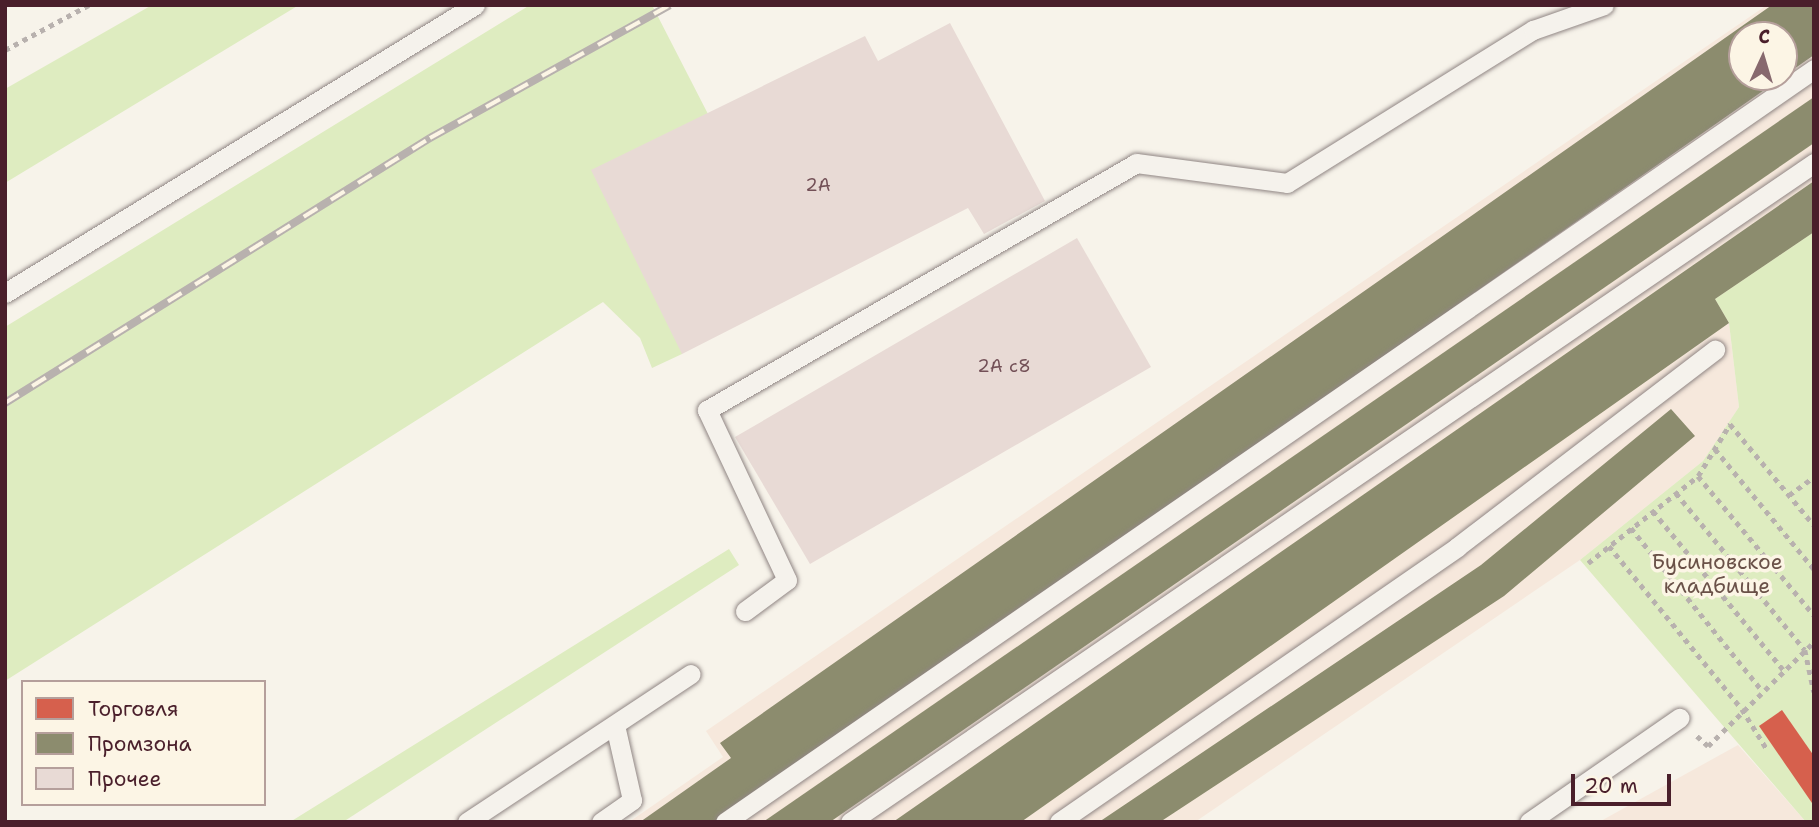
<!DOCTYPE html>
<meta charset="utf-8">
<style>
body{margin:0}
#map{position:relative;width:1819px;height:827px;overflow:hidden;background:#f7f3ea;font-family:"Shantell Sans",sans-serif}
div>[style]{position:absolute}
.built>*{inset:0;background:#f6e8dc}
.green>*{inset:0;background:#deecc0}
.shops>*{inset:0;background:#d6604d}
.industry>*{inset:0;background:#8c8c6e}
.building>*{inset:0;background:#e8dad5}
.path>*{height:4.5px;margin-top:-2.25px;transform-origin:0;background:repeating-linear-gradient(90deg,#b8b1ae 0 5px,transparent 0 10px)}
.roads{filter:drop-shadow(0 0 2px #908684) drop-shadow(0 0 2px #908684)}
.service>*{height:19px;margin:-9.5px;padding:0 9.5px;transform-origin:9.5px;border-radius:9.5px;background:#f5f2ec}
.rail>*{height:8px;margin-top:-4px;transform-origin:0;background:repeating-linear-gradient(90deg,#fcf5e5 0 16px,#b8b1ae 0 32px);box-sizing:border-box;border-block:2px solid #b8b1ae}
span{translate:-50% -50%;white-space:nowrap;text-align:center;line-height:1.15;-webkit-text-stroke:7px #fcf5e5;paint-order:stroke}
.number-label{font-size:18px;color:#735057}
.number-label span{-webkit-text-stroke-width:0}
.park-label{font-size:21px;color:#6a5148}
.frame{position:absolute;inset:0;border:7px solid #4a1f2b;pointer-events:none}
.legend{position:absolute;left:21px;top:680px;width:245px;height:126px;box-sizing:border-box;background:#fcf5e5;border:2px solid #b59f9b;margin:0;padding:9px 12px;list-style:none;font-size:21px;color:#4a1f2b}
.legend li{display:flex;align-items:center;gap:14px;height:35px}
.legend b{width:35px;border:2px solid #b59f9b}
.north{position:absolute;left:1728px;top:21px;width:70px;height:70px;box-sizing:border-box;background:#fcf5e5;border:2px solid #b59f9b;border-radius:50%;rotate:4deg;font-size:19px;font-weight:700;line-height:28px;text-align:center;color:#4a1f2b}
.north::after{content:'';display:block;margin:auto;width:24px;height:32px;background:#87696e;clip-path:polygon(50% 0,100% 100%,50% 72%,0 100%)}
.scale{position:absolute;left:1571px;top:774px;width:100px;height:32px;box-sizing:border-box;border:4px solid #4a1f2b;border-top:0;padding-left:9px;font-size:21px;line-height:24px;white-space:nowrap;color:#4a1f2b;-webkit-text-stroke:5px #fcf5e5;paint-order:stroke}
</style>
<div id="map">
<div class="built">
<i style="clip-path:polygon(evenodd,1767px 5px,1814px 5px,1814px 232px,1729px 323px,1739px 407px,1703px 461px,1580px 560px,1195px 822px,629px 822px,723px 757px,706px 731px,1767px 5px,1742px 35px,1784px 35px,1784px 77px,1742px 77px,1742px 35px)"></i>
<i style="clip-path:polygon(1738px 745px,1806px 822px,1599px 822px)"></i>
</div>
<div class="green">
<i style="clip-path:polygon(152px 5px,299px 5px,5px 183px,5px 89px)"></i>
<i style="clip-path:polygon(530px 5px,652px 5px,708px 114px,682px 354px,652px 368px,640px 338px,603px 302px,5px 681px,5px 327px)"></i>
<i style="clip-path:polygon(1814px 232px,1814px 822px,1806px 822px,1580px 560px,1703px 461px,1739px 407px,1729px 323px,1715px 299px)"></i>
<i style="clip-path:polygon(729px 549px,739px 565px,343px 822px,290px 822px)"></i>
</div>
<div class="shops">
<i style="clip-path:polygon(1782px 710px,1814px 756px,1812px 803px,1759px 726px)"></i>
</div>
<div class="industry">
<i style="clip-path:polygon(1772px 5px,1814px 5px,1814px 55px,1784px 76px,1784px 35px,1742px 35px,1742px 77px,1783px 77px,718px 822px,640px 822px,731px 758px,720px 743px)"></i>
<i style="clip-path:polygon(1814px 97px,1814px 143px,830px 822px,763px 822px)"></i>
<i style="clip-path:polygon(1814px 181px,1814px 232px,1715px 299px,1729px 323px,1021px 822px,893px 822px)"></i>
<i style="clip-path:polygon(1671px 409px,1695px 436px,1504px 596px,1160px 822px,1099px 822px,1481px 565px)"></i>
</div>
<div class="building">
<i style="clip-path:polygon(950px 23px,1045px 201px,984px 234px,968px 208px,682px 354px,591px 170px,865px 36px,878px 61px)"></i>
<i style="clip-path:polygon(1077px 238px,1151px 367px,810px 564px,735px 437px)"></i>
</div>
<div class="path">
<i style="left:5px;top:50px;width:95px;rotate:-28.2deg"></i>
<i style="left:1715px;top:449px;width:156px;rotate:50.5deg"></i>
<i style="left:1698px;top:476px;width:181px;rotate:50.2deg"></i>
<i style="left:1676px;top:493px;width:203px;rotate:50.6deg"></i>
<i style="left:1805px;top:650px;width:43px;rotate:77.9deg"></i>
<i style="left:1789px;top:495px;width:31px;rotate:-36deg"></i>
<i style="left:1653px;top:511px;width:205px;rotate:50.6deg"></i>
<i style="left:1631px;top:528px;width:206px;rotate:51.1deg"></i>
<i style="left:1609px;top:546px;width:210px;rotate:50.8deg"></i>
<i style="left:1742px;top:709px;width:49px;rotate:58.2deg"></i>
<i style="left:1588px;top:563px;width:140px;rotate:-38.3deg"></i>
<i style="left:1698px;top:476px;width:61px;rotate:-58.4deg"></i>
<i style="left:1730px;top:424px;width:131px;rotate:50.3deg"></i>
<i style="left:1697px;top:736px;width:15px;rotate:42deg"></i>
<i style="left:1708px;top:746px;width:148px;rotate:-44.5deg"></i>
</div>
<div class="roads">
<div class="service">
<i style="left:5px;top:293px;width:551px;rotate:-31.5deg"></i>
<i style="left:745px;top:611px;width:52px;rotate:-36.4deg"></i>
<i style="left:787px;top:580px;width:188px;rotate:-115.2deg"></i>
<i style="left:707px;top:410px;width:495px;rotate:-29.9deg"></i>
<i style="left:1136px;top:163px;width:152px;rotate:7.5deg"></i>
<i style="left:1287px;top:183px;width:290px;rotate:-31.9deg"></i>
<i style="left:1533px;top:30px;width:75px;rotate:-19.4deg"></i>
<i style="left:467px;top:822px;width:268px;rotate:-33.5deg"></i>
<i style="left:601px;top:822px;width:38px;rotate:-35deg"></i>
<i style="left:632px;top:800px;width:77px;rotate:-102.8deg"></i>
<i style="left:725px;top:822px;width:1324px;rotate:-34.66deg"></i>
<i style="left:850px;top:822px;width:1168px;rotate:-34.36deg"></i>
<i style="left:1059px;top:822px;width:484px;rotate:-34.6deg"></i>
<i style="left:1457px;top:547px;width:325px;rotate:-37.4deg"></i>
<i style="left:1529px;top:822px;width:183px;rotate:-34.7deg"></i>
</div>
</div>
<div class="rail">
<i style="left:5px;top:403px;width:501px;rotate:-31.94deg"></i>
<i style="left:430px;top:138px;width:274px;rotate:-29deg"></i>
</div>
<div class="number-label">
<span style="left:818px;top:185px">2А</span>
<span style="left:1004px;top:366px">2А с8</span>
</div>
<div class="park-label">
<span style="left:1717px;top:574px">Бусиновское<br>кладбище</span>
</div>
<div class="frame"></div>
<ul class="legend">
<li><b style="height:19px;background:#d6604d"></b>Торговля</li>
<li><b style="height:19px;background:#8c8c6e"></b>Промзона</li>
<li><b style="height:19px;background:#e8dad5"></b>Прочее</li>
</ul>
<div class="north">С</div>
<div class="scale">20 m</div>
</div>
